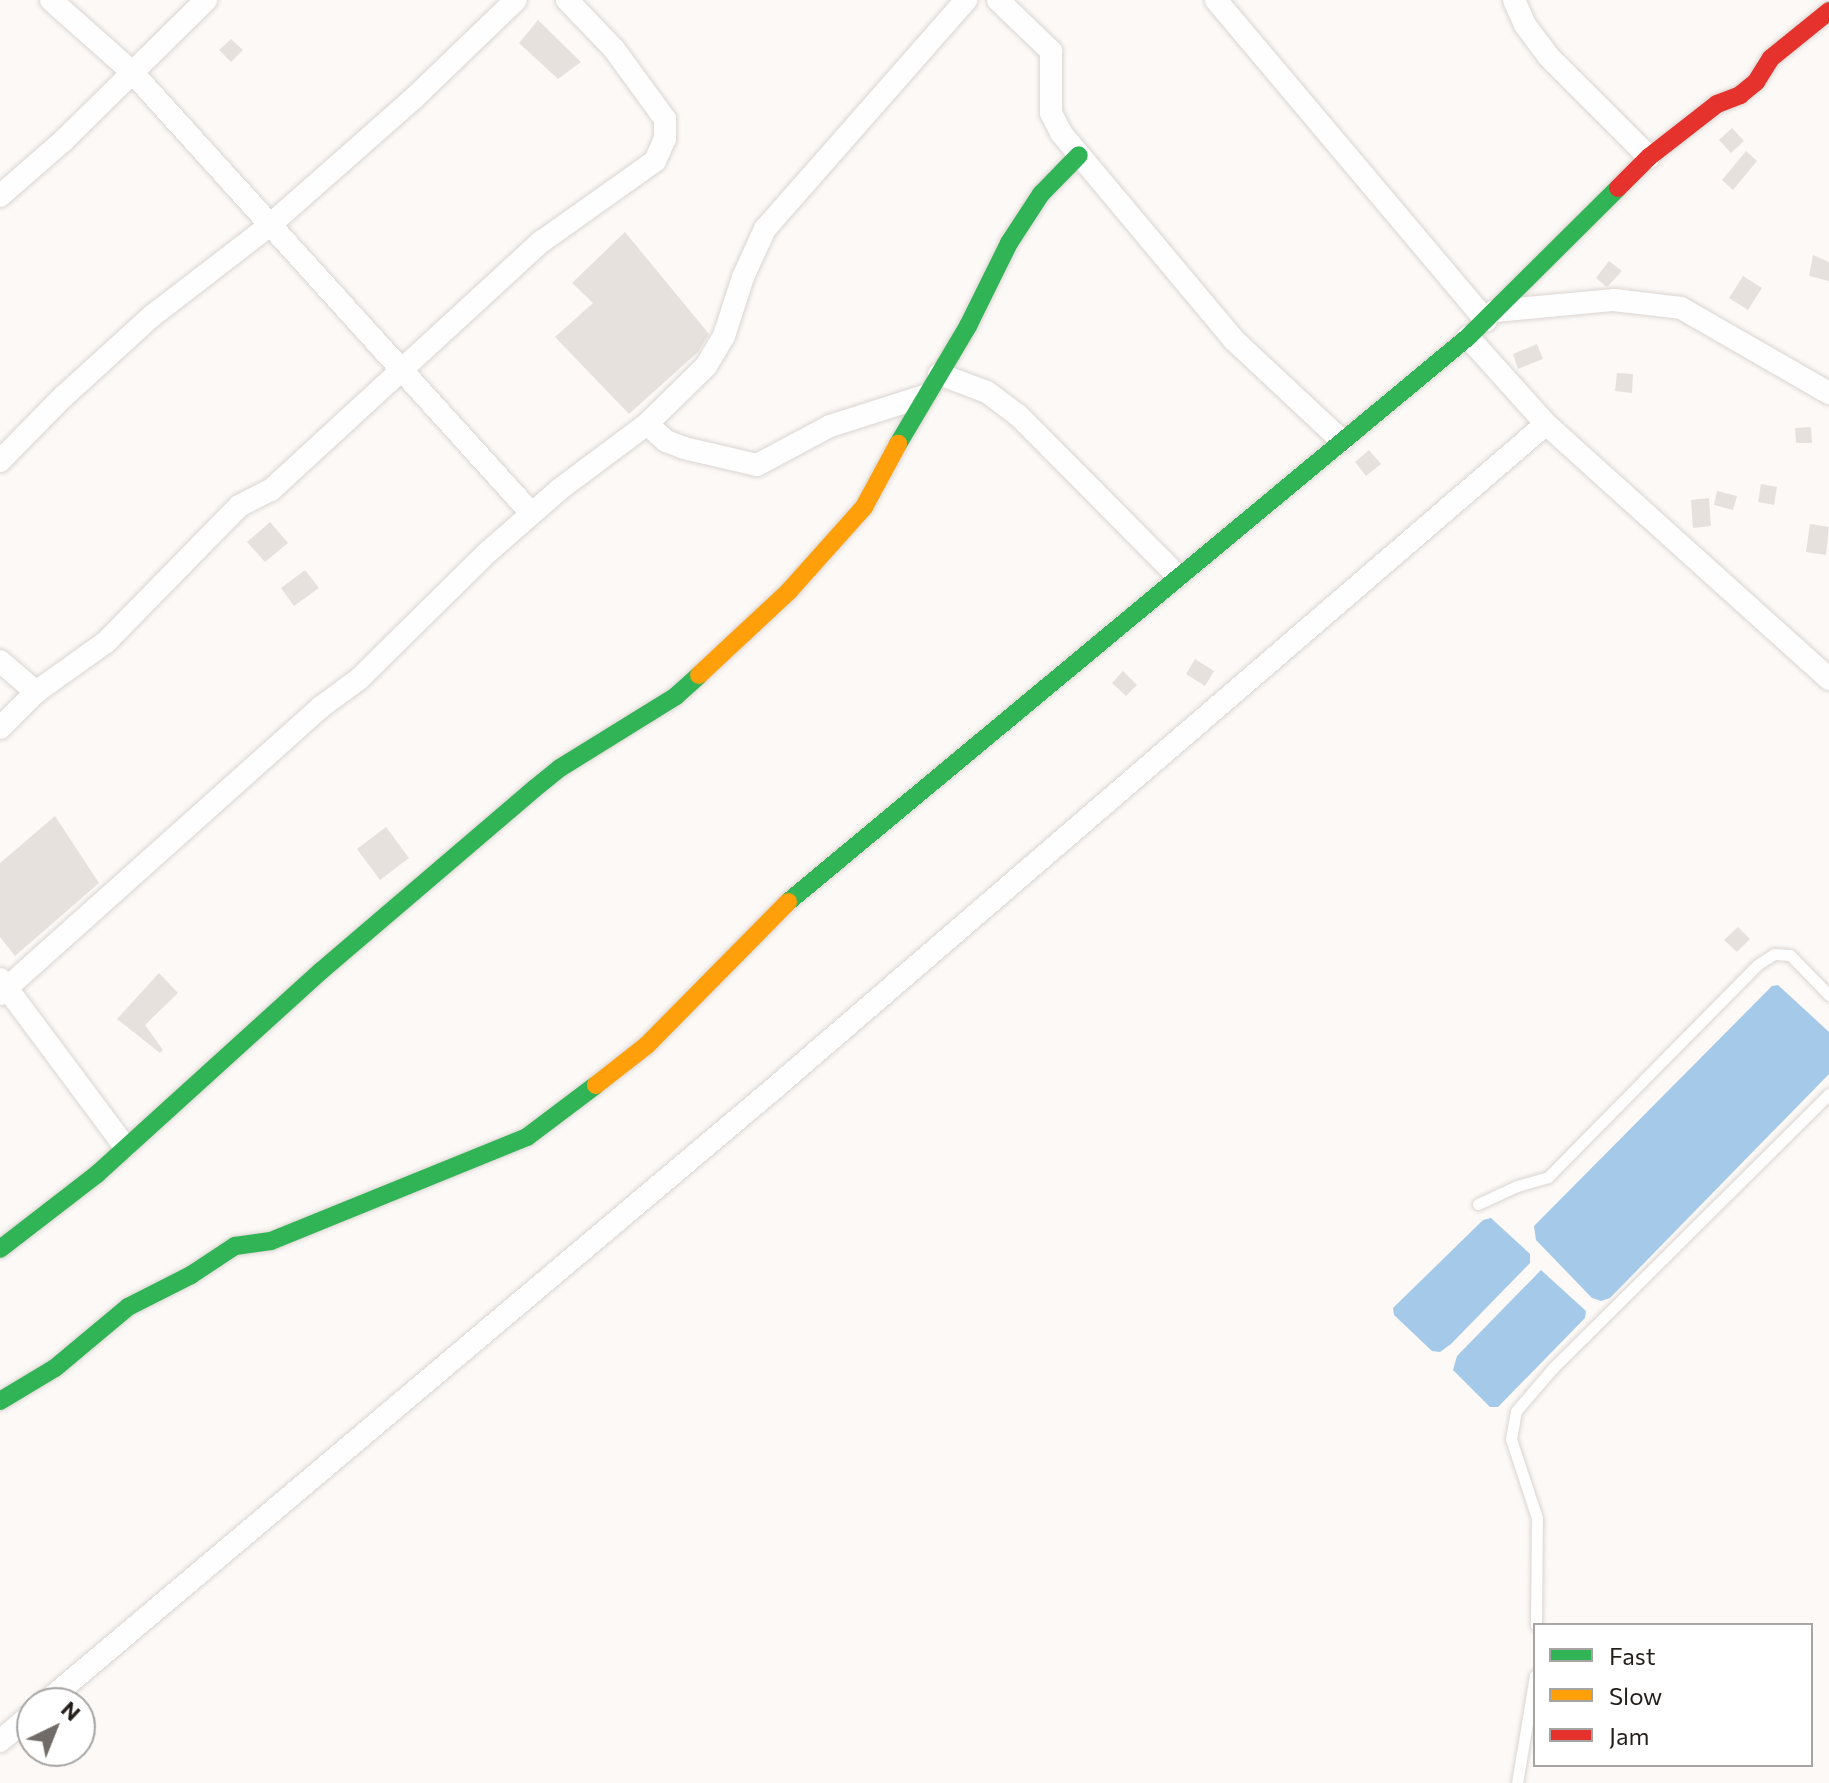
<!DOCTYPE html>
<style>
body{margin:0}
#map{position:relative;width:1829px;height:1783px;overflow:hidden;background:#fcf9f7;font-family:Commissioner,sans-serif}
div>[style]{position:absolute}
.water>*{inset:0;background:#a5cae9}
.building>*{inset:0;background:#e7e1de}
.roads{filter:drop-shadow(0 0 2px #dad5d1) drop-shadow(0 0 2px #dad5d1)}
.lane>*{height:11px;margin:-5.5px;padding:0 5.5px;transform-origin:5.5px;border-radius:5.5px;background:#fffefe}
.street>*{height:22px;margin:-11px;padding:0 11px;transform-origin:11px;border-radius:11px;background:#fffefe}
.fast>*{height:18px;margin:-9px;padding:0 9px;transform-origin:9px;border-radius:9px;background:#30b455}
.slow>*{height:18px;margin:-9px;padding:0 9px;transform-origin:9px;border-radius:9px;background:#ff9f0a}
.jam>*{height:18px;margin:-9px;padding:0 9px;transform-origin:9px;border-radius:9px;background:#e5322d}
span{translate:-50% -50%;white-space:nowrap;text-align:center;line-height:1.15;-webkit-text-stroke:8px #fff;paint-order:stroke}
.legend{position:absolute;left:1533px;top:1623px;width:280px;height:144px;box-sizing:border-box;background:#fff;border:2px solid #a7a5a3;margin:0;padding:10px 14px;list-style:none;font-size:24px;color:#241e19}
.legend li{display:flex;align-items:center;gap:16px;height:40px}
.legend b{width:40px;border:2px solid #a7a5a3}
.north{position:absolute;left:16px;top:1687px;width:80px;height:80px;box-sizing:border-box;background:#fff;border:2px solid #a7a5a3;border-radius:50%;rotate:43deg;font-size:22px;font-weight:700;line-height:32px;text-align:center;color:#241e19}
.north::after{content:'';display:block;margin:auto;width:28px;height:36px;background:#706b67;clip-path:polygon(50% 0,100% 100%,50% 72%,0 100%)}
</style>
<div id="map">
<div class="water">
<i style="clip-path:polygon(1778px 985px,1829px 1032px,1829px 1074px,1610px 1298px,1601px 1301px,1592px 1298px,1536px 1240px,1534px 1226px,1772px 986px)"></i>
<i style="clip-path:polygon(1491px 1218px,1530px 1254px,1530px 1263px,1451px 1344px,1440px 1352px,1432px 1351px,1394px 1315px,1393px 1308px,1483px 1220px)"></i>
<i style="clip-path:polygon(1541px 1270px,1586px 1311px,1585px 1318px,1498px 1407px,1490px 1407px,1453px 1370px,1457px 1356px)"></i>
</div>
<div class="building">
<i style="clip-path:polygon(538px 20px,581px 62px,558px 79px,519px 43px)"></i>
<i style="clip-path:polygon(231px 39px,243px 50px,231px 62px,219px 50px)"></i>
<i style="clip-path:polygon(1732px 128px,1744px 141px,1731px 153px,1719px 140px)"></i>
<i style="clip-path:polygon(1746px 151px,1757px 161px,1733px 190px,1722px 180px)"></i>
<i style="clip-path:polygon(625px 232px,709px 334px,698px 352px,629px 414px,555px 337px,593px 303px,572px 283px)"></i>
<i style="clip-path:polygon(1813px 255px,1829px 262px,1829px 281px,1809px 276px)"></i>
<i style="clip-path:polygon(1609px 261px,1622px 271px,1607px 287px,1596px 278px)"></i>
<i style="clip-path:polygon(1743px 276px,1762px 288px,1748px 310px,1729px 298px)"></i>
<i style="clip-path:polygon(1537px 344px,1543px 359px,1518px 369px,1513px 354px)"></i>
<i style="clip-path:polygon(1617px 373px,1633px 374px,1632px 393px,1615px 391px)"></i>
<i style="clip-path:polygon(1811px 427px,1812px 443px,1796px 443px,1795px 428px)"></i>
<i style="clip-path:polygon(1369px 450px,1381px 464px,1366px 476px,1355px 462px)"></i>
<i style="clip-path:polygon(1761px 484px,1777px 487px,1774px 505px,1758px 502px)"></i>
<i style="clip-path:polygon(1717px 491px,1737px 496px,1733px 510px,1714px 505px)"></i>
<i style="clip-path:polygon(1709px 498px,1711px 526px,1693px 528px,1691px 500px)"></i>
<i style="clip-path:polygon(270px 522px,288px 543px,265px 562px,247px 542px)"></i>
<i style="clip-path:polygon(1810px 524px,1829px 527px,1826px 555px,1806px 552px)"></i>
<i style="clip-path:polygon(305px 570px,319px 588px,294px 606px,281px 588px)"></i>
<i style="clip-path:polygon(1195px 659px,1214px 671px,1205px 686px,1186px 674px)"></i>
<i style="clip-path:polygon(1123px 671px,1137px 685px,1126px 696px,1112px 683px)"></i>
<i style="clip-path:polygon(55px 816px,99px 883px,15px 956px,0 937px,0 863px)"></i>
<i style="clip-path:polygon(386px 827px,409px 858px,380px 880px,357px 849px)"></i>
<i style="clip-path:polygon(1738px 927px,1750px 939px,1737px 952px,1724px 940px)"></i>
<i style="clip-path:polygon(159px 973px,178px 993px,145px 1025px,163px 1050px,160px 1053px,117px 1019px)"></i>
</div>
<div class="roads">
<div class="lane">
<i style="left:1478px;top:1204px;width:43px;rotate:-24.8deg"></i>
<i style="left:1517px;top:1186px;width:32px;rotate:-16deg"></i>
<i style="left:1548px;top:1177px;width:298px;rotate:-45.4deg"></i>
<i style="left:1757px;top:965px;width:20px;rotate:-33deg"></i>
<i style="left:1774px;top:954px;width:16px;rotate:4deg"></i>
<i style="left:1790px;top:955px;width:56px;rotate:45.7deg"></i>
<i style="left:1536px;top:1625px;width:107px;rotate:-89.5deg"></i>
<i style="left:1537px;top:1518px;width:83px;rotate:-108.2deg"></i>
<i style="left:1511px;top:1439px;width:28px;rotate:-80deg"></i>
<i style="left:1516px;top:1411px;width:57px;rotate:-49.3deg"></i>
<i style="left:1553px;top:1368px;width:389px;rotate:-44.8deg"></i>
<i style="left:1517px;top:1783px;width:109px;rotate:-80.5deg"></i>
</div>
<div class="street">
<i style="left:51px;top:0;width:108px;rotate:41.6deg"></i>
<i style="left:132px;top:72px;width:595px;rotate:47.86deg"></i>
<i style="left:998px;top:0;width:74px;rotate:43.9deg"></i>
<i style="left:1051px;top:51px;width:62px;rotate:90deg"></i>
<i style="left:1051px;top:113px;width:22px;rotate:63deg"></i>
<i style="left:1061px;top:133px;width:270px;rotate:50.1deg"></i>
<i style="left:1234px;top:340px;width:148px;rotate:43.1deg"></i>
<i style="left:1216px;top:0;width:419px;rotate:49.9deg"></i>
<i style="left:1514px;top:0;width:27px;rotate:66deg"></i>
<i style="left:1525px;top:25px;width:39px;rotate:53deg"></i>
<i style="left:1548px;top:56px;width:143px;rotate:45deg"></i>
<i style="left:0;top:196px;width:84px;rotate:-41.1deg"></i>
<i style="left:63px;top:141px;width:201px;rotate:-44.6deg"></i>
<i style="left:1495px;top:311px;width:120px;rotate:-5.3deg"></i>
<i style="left:1614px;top:300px;width:67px;rotate:6.8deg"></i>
<i style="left:1681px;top:308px;width:171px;rotate:29.9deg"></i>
<i style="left:1468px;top:337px;width:117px;rotate:48.1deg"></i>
<i style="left:1546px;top:424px;width:381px;rotate:42deg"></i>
<i style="left:939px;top:374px;width:51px;rotate:20.6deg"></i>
<i style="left:987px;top:392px;width:39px;rotate:37deg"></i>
<i style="left:1018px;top:415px;width:227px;rotate:45.2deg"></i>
<i style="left:647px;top:424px;width:25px;rotate:42deg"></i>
<i style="left:666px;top:441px;width:19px;rotate:21deg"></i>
<i style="left:684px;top:448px;width:75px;rotate:13.1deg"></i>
<i style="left:757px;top:465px;width:83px;rotate:-28.1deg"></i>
<i style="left:830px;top:426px;width:99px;rotate:-17.7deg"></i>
<i style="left:0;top:461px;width:90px;rotate:-45.5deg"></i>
<i style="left:63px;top:397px;width:120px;rotate:-42.3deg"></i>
<i style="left:152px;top:316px;width:149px;rotate:-37.6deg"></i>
<i style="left:270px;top:225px;width:192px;rotate:-41.4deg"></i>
<i style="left:414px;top:98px;width:141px;rotate:-43.9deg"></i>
<i style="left:0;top:661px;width:48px;rotate:40.7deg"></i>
<i style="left:0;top:728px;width:51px;rotate:-45deg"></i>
<i style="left:36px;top:692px;width:86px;rotate:-35.5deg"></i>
<i style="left:106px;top:642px;width:190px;rotate:-45.6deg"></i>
<i style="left:239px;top:506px;width:36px;rotate:-27deg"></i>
<i style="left:271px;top:490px;width:367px;rotate:-42.6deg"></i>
<i style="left:541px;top:242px;width:140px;rotate:-35.4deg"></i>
<i style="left:655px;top:161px;width:24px;rotate:-66deg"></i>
<i style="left:665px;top:139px;width:20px;rotate:-90deg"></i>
<i style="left:665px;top:119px;width:87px;rotate:-126.1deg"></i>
<i style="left:614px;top:49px;width:68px;rotate:-133.8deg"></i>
<i style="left:0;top:979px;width:209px;rotate:53.3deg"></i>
<i style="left:0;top:994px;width:431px;rotate:-41.8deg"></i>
<i style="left:321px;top:707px;width:47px;rotate:-36.4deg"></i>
<i style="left:359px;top:679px;width:182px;rotate:-44.6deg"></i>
<i style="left:489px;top:551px;width:94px;rotate:-41.1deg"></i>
<i style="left:560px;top:489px;width:109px;rotate:-36.8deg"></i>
<i style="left:647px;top:424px;width:83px;rotate:-44.5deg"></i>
<i style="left:706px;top:366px;width:35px;rotate:-59deg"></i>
<i style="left:724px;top:336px;width:62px;rotate:-72.1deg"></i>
<i style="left:743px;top:277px;width:53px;rotate:-65.4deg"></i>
<i style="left:765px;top:229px;width:305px;rotate:-48.7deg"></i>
<i style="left:45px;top:1703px;width:959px;rotate:-40.13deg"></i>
<i style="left:778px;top:1085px;width:1013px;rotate:-40.72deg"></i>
<i style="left:0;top:1741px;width:42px;rotate:-40.2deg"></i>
</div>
<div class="fast">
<i style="left:898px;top:444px;width:137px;rotate:-59.3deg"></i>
<i style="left:968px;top:326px;width:93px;rotate:-63.7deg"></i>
<i style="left:1009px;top:243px;width:59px;rotate:-56.9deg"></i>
<i style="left:1041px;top:194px;width:54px;rotate:-45.7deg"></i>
<i style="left:788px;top:902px;width:884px;rotate:-39.72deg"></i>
<i style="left:1468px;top:337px;width:211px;rotate:-44.8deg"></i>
<i style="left:0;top:1249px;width:123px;rotate:-37.7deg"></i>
<i style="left:97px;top:1174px;width:302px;rotate:-42.2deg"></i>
<i style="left:321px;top:971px;width:280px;rotate:-40.5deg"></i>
<i style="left:534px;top:789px;width:33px;rotate:-39deg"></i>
<i style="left:560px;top:768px;width:137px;rotate:-31.8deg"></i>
<i style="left:676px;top:696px;width:31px;rotate:-42deg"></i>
<i style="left:0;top:1401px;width:64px;rotate:-31deg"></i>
<i style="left:55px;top:1368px;width:95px;rotate:-39.9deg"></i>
<i style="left:128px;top:1307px;width:71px;rotate:-26.9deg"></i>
<i style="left:191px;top:1275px;width:53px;rotate:-33.4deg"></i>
<i style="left:235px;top:1246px;width:36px;rotate:-8deg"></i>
<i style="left:271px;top:1241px;width:276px;rotate:-22.1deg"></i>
<i style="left:527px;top:1137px;width:86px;rotate:-37deg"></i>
</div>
<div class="slow">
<i style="left:699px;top:675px;width:123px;rotate:-43deg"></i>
<i style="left:789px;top:591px;width:113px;rotate:-48.2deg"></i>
<i style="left:864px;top:507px;width:72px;rotate:-61.6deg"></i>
<i style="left:596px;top:1085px;width:65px;rotate:-38.1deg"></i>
<i style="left:647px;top:1045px;width:201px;rotate:-45.4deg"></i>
</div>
<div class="jam">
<i style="left:1618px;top:188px;width:44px;rotate:-45deg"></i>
<i style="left:1649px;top:157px;width:86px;rotate:-37.9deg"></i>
<i style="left:1717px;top:104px;width:25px;rotate:-21deg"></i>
<i style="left:1740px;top:95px;width:21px;rotate:-39deg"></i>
<i style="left:1756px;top:82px;width:28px;rotate:-58deg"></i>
<i style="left:1771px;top:58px;width:75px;rotate:-39deg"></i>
</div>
</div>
<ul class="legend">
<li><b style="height:10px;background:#30b455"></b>Fast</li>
<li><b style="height:10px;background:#ff9f0a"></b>Slow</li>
<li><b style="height:10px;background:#e5322d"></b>Jam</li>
</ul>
<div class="north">N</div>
</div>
